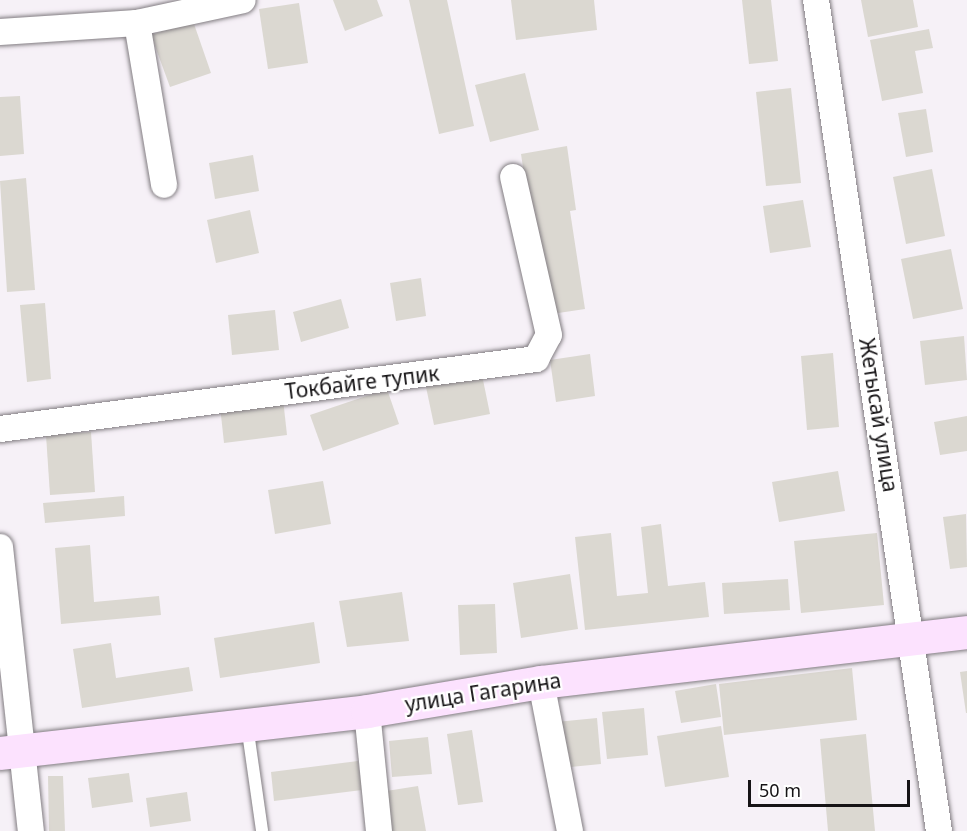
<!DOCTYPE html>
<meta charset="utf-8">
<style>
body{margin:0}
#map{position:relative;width:967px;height:831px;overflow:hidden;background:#f6f1f7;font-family:"Noto Sans",sans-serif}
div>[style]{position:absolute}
.building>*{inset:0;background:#dbd8d1}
.roads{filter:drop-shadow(0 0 2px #827d82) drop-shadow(0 0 2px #827d82)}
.service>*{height:12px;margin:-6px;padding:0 6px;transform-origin:6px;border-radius:6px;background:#fff}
.minor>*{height:26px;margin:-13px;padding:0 13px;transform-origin:13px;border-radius:13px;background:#fff}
.secondary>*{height:33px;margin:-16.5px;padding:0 16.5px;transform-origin:16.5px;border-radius:16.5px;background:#fce2fe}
span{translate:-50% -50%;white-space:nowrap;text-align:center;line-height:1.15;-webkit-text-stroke:4.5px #fff;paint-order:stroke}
.street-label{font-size:21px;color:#161416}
.scale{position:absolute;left:748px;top:780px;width:162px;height:27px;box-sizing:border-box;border:3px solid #161416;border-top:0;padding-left:8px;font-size:18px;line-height:21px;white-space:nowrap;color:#161416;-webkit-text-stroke:4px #fff;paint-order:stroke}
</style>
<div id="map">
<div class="building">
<i style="clip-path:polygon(333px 0,377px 0,383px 16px,345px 31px)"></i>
<i style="clip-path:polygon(409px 0,447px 0,474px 126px,439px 134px)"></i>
<i style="clip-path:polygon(511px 0,594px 0,597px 30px,516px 40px)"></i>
<i style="clip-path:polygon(742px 0,771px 0,778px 61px,749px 64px)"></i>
<i style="clip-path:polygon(861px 0,913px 0,918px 27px,868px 37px)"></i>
<i style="clip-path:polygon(299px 3px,308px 63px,268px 69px,259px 9px)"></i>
<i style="clip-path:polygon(193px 21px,211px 73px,170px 87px,151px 35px)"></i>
<i style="clip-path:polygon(929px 29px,933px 48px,915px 51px,923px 93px,882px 101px,870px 40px)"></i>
<i style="clip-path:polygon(525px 73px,539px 130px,490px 142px,475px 85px)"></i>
<i style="clip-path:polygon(791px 88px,801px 183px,766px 186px,756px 92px)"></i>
<i style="clip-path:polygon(20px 96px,24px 154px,0 156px,0 97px)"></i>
<i style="clip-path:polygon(926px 109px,933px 152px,906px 157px,898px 113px)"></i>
<i style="clip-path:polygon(567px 146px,576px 210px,570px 211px,585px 309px,545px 315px,521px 154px)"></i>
<i style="clip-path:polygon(253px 155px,259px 191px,215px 199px,209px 163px)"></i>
<i style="clip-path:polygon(932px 169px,945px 236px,906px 244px,893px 177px)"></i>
<i style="clip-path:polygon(26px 178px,35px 290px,7px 292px,0 181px)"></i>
<i style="clip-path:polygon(803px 200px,811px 247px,770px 253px,763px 206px)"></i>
<i style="clip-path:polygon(250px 210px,259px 253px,216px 263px,207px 220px)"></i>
<i style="clip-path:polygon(951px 249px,963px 309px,913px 319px,901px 259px)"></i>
<i style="clip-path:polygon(421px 278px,426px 316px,396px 321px,390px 283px)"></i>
<i style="clip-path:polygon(341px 299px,349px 328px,301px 342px,293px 312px)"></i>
<i style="clip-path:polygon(45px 303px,51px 379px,27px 382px,20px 305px)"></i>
<i style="clip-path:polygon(275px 310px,279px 350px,232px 355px,228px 315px)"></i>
<i style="clip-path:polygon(964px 336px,967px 380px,925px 385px,920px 341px)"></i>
<i style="clip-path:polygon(833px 353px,839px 427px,807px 430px,801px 356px)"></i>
<i style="clip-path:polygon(590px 354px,595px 396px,556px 402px,550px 360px)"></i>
<i style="clip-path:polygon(482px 375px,490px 414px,434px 425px,426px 387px)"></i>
<i style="clip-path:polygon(387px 389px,399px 424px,323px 451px,310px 415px)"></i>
<i style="clip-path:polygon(283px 399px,287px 435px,224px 443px,220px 406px)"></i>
<i style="clip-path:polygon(967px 416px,967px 451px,940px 455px,934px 422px)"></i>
<i style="clip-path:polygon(91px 432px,95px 492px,50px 495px,46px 435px)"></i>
<i style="clip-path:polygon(838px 471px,845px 511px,779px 522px,772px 482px)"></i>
<i style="clip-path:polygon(323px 481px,331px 524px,275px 534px,268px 490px)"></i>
<i style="clip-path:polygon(124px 496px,125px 516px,45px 523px,43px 503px)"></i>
<i style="clip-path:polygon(966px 514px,967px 567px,950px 569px,943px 517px)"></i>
<i style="clip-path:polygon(661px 524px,668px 586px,705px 582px,709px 617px,585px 630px,575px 537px,611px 533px,617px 596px,648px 593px,641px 527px)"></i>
<i style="clip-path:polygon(877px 533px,884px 605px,801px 613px,794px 541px)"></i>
<i style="clip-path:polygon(90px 545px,94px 602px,159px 596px,161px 615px,61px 624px,55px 548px)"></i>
<i style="clip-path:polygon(570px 574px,578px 629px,521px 638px,513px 583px)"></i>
<i style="clip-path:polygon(788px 579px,790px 610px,724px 614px,722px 583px)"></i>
<i style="clip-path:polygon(402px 592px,409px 641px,347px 647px,339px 601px)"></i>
<i style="clip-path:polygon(495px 604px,497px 653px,460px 655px,458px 605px)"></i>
<i style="clip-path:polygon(314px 622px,320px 663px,220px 678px,214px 638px)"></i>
<i style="clip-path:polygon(111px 643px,116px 678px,189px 667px,193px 691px,82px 708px,73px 649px)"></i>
<i style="clip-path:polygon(852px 668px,857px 720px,724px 735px,719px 684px)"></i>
<i style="clip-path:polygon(967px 671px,967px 713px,966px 713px,960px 672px)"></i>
<i style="clip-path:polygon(716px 684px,721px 717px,681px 723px,675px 691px)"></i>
<i style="clip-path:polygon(644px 708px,648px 755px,607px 759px,602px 712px)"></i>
<i style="clip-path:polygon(597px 718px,601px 764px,560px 768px,556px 722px)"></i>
<i style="clip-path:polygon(721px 726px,729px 777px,665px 787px,657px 736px)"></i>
<i style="clip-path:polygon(472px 730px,483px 802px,458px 805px,447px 734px)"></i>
<i style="clip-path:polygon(866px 734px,875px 831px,828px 831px,820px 739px)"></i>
<i style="clip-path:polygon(428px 737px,432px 774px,392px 777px,389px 741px)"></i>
<i style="clip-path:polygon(358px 761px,362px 790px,274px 801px,271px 772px)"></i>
<i style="clip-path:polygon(129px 773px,133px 802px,92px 808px,88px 778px)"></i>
<i style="clip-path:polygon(48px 776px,63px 776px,65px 831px,49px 831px)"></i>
<i style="clip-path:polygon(418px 786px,426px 831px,386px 831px,380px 792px)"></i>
<i style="clip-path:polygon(187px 792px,191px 821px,150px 827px,146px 798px)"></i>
</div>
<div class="roads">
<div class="service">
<i style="left:247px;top:725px;width:107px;rotate:81.9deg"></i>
</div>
<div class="minor">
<i style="left:816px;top:0;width:840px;rotate:81.58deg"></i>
<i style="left:137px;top:23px;width:164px;rotate:80.5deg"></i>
<i style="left:0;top:32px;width:137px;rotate:-3.8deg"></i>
<i style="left:137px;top:23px;width:108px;rotate:-12.2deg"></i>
<i style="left:0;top:429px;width:541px;rotate:-7.44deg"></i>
<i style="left:536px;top:359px;width:27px;rotate:-62deg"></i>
<i style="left:549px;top:335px;width:162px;rotate:-102.8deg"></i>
<i style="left:0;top:547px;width:286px;rotate:83.8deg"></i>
<i style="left:541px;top:682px;width:152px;rotate:79deg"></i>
<i style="left:367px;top:711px;width:121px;rotate:84.3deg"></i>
</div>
<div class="secondary">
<i style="left:0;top:753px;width:369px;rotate:-6.5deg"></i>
<i style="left:367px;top:711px;width:176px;rotate:-9.5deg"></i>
<i style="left:541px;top:682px;width:429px;rotate:-6.7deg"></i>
</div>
</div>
<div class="street-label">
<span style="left:362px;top:382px;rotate:-7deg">Токбайге тупик</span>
<span style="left:879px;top:415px;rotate:81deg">Жетысай улица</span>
<span style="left:483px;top:692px;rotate:-9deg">улица Гагарина</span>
</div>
<div class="scale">50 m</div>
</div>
